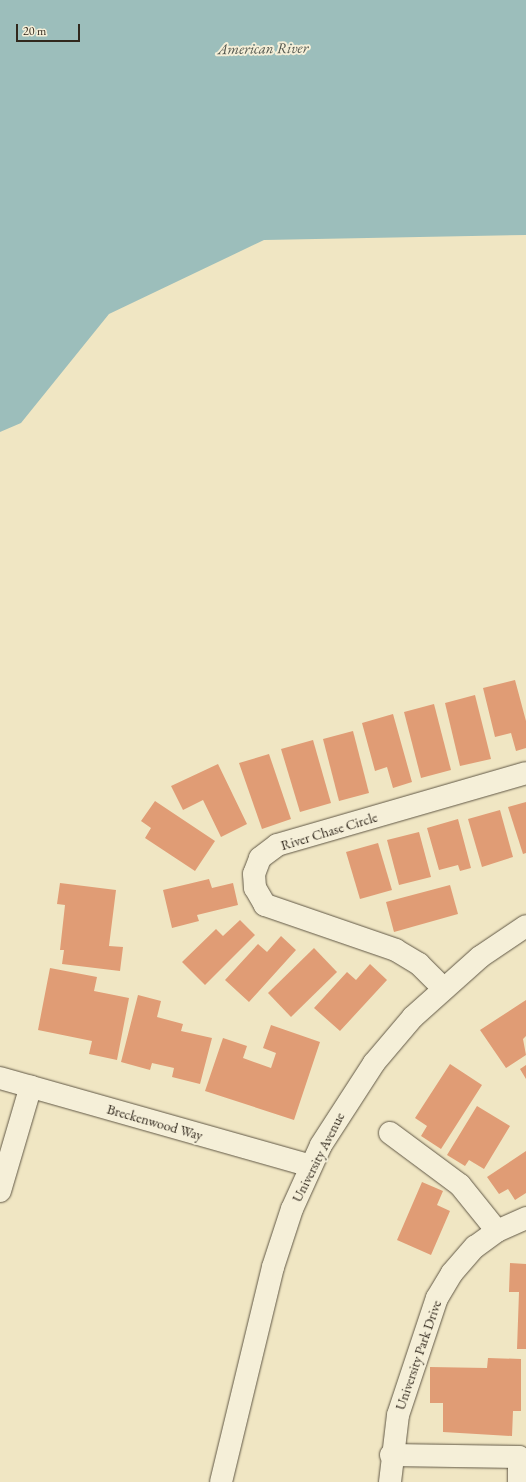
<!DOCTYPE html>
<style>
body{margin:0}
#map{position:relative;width:526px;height:1482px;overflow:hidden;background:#f0e6c3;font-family:"EB Garamond",serif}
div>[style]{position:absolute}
.water>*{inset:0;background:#9cbebb}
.building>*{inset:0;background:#e09c75}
.roads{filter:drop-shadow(0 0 1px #615846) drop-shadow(0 0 1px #615846)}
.minor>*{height:22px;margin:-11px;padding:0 11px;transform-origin:11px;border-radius:11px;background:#f5efd8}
.tertiary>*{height:22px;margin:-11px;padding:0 11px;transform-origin:11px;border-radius:11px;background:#f5efd8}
span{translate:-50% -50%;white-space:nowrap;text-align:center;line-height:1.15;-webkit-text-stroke:4px #f5efd8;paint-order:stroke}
.street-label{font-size:14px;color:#31281d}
.water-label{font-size:15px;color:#51554c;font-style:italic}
.scale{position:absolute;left:16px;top:24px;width:64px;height:18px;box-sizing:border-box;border:2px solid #31281d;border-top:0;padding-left:5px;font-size:12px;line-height:14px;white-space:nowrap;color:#31281d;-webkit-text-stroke:3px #f5efd8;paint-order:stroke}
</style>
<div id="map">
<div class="water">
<i style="clip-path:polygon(0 0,526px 0,526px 235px,264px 240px,109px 314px,21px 423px,0 432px)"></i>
</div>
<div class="building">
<i style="clip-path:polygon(515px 680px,526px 721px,526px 748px,516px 751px,511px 733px,495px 737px,483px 688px)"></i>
<i style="clip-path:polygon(475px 695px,491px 759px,460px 766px,445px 703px)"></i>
<i style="clip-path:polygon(434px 704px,451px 770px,421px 778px,404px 712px)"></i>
<i style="clip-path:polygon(393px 714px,412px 782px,393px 788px,387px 767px,375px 771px,362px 723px)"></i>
<i style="clip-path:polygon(353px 731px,369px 793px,339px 801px,323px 739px)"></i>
<i style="clip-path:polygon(313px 740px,331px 803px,300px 812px,281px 749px)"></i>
<i style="clip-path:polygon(269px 754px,291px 819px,262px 829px,239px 763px)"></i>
<i style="clip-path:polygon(218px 764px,247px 824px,221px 837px,203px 800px,183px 810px,171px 786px)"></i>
<i style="clip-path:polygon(155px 801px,215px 841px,195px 871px,145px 838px,151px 828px,141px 821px)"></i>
<i style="clip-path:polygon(526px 802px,526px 853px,523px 854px,508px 807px)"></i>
<i style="clip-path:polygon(500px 810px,513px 857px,482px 867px,468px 819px)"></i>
<i style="clip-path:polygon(458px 819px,471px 868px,460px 871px,458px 865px,439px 870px,427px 828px)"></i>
<i style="clip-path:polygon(419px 832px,431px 877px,399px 885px,387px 840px)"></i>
<i style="clip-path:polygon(378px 843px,392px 890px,360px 899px,346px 852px)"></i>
<i style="clip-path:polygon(209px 879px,212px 888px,233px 883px,238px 905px,197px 915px,199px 921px,172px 928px,163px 890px)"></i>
<i style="clip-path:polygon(60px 883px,116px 890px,109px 946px,123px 947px,120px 971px,62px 964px,64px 950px,60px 950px,65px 905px,57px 904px)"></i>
<i style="clip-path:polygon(450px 885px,458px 914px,394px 932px,386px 902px)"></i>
<i style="clip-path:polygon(240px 920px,255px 935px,205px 985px,182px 962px,216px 929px,223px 936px)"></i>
<i style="clip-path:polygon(281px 936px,296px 950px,249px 1002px,225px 980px,258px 944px,267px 952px)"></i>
<i style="clip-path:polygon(314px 948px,337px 972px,291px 1017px,268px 993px)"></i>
<i style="clip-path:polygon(370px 964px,387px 980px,340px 1031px,314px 1008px,347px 972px,356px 980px)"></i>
<i style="clip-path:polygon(50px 968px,97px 977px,94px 991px,129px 998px,117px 1060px,89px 1054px,92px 1041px,38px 1030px)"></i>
<i style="clip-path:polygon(138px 995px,161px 1001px,157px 1017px,183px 1024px,181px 1031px,212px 1038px,200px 1084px,172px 1077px,174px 1068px,152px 1063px,150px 1070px,121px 1062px)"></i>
<i style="clip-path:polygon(526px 1000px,526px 1036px,523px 1039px,526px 1055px,506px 1068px,480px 1030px)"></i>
<i style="clip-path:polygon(271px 1025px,320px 1042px,294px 1120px,205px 1091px,223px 1038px,247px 1046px,243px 1058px,271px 1068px,276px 1053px,263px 1048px)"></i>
<i style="clip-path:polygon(450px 1064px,482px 1085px,441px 1149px,421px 1136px,427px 1126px,415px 1118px)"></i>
<i style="clip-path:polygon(526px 1065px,526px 1079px,520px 1069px)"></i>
<i style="clip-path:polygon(477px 1106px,510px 1126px,484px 1169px,469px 1160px,465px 1166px,447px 1155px)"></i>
<i style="clip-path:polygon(526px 1151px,526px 1193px,515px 1200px,508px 1189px,499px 1194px,487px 1177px)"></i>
<i style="clip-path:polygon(422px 1182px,443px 1191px,437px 1205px,450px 1211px,431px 1255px,397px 1240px)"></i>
<i style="clip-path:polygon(510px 1263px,526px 1264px,526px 1349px,517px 1349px,519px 1292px,509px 1292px)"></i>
<i style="clip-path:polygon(488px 1358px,521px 1359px,521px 1411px,513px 1411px,512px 1436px,443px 1432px,443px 1403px,430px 1403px,430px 1367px,487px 1368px)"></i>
</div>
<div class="roads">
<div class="minor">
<i style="left:443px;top:988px;width:34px;rotate:-135deg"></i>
<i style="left:419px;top:964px;width:27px;rotate:-149deg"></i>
<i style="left:396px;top:950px;width:139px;rotate:-161deg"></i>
<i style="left:265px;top:905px;width:20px;rotate:-120deg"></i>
<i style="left:255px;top:888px;width:14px;rotate:-94deg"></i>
<i style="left:254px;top:874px;width:17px;rotate:-69deg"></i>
<i style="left:260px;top:858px;width:21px;rotate:-37deg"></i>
<i style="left:277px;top:845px;width:259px;rotate:-16.1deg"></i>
<i style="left:0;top:1078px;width:323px;rotate:15.8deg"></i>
<i style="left:390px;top:1133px;width:87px;rotate:36.6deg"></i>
<i style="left:460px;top:1185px;width:59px;rotate:51.2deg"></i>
<i style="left:0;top:1191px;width:109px;rotate:-73.6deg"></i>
<i style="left:391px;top:1455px;width:128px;rotate:0.9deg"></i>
<i style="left:519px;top:1457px;width:25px;rotate:90deg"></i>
<i style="left:390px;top:1482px;width:67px;rotate:-83.2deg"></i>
<i style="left:398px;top:1415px;width:123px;rotate:-71.6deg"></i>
<i style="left:437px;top:1298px;width:29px;rotate:-59deg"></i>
<i style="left:452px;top:1273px;width:35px;rotate:-49deg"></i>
<i style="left:475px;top:1247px;width:27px;rotate:-36deg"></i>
<i style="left:497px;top:1231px;width:32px;rotate:-24deg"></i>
</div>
<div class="tertiary">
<i style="left:221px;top:1482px;width:221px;rotate:-76.4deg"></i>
<i style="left:273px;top:1267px;width:61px;rotate:-71.9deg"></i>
<i style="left:292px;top:1209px;width:70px;rotate:-65.6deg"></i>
<i style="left:321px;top:1145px;width:98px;rotate:-57.1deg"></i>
<i style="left:374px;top:1063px;width:60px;rotate:-49.7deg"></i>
<i style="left:413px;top:1017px;width:90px;rotate:-41.8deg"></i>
<i style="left:480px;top:957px;width:55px;rotate:-34deg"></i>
</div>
</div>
<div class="street-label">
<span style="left:329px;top:831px;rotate:-17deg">River Chase Circle</span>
<span style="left:155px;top:1122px;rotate:16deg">Breckenwood Way</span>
<span style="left:318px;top:1157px;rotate:-63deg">University Avenue</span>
<span style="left:418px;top:1355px;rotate:-71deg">University Park Drive</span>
</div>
<div class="water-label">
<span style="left:263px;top:48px;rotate:-1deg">American River</span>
</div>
<div class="scale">20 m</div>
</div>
